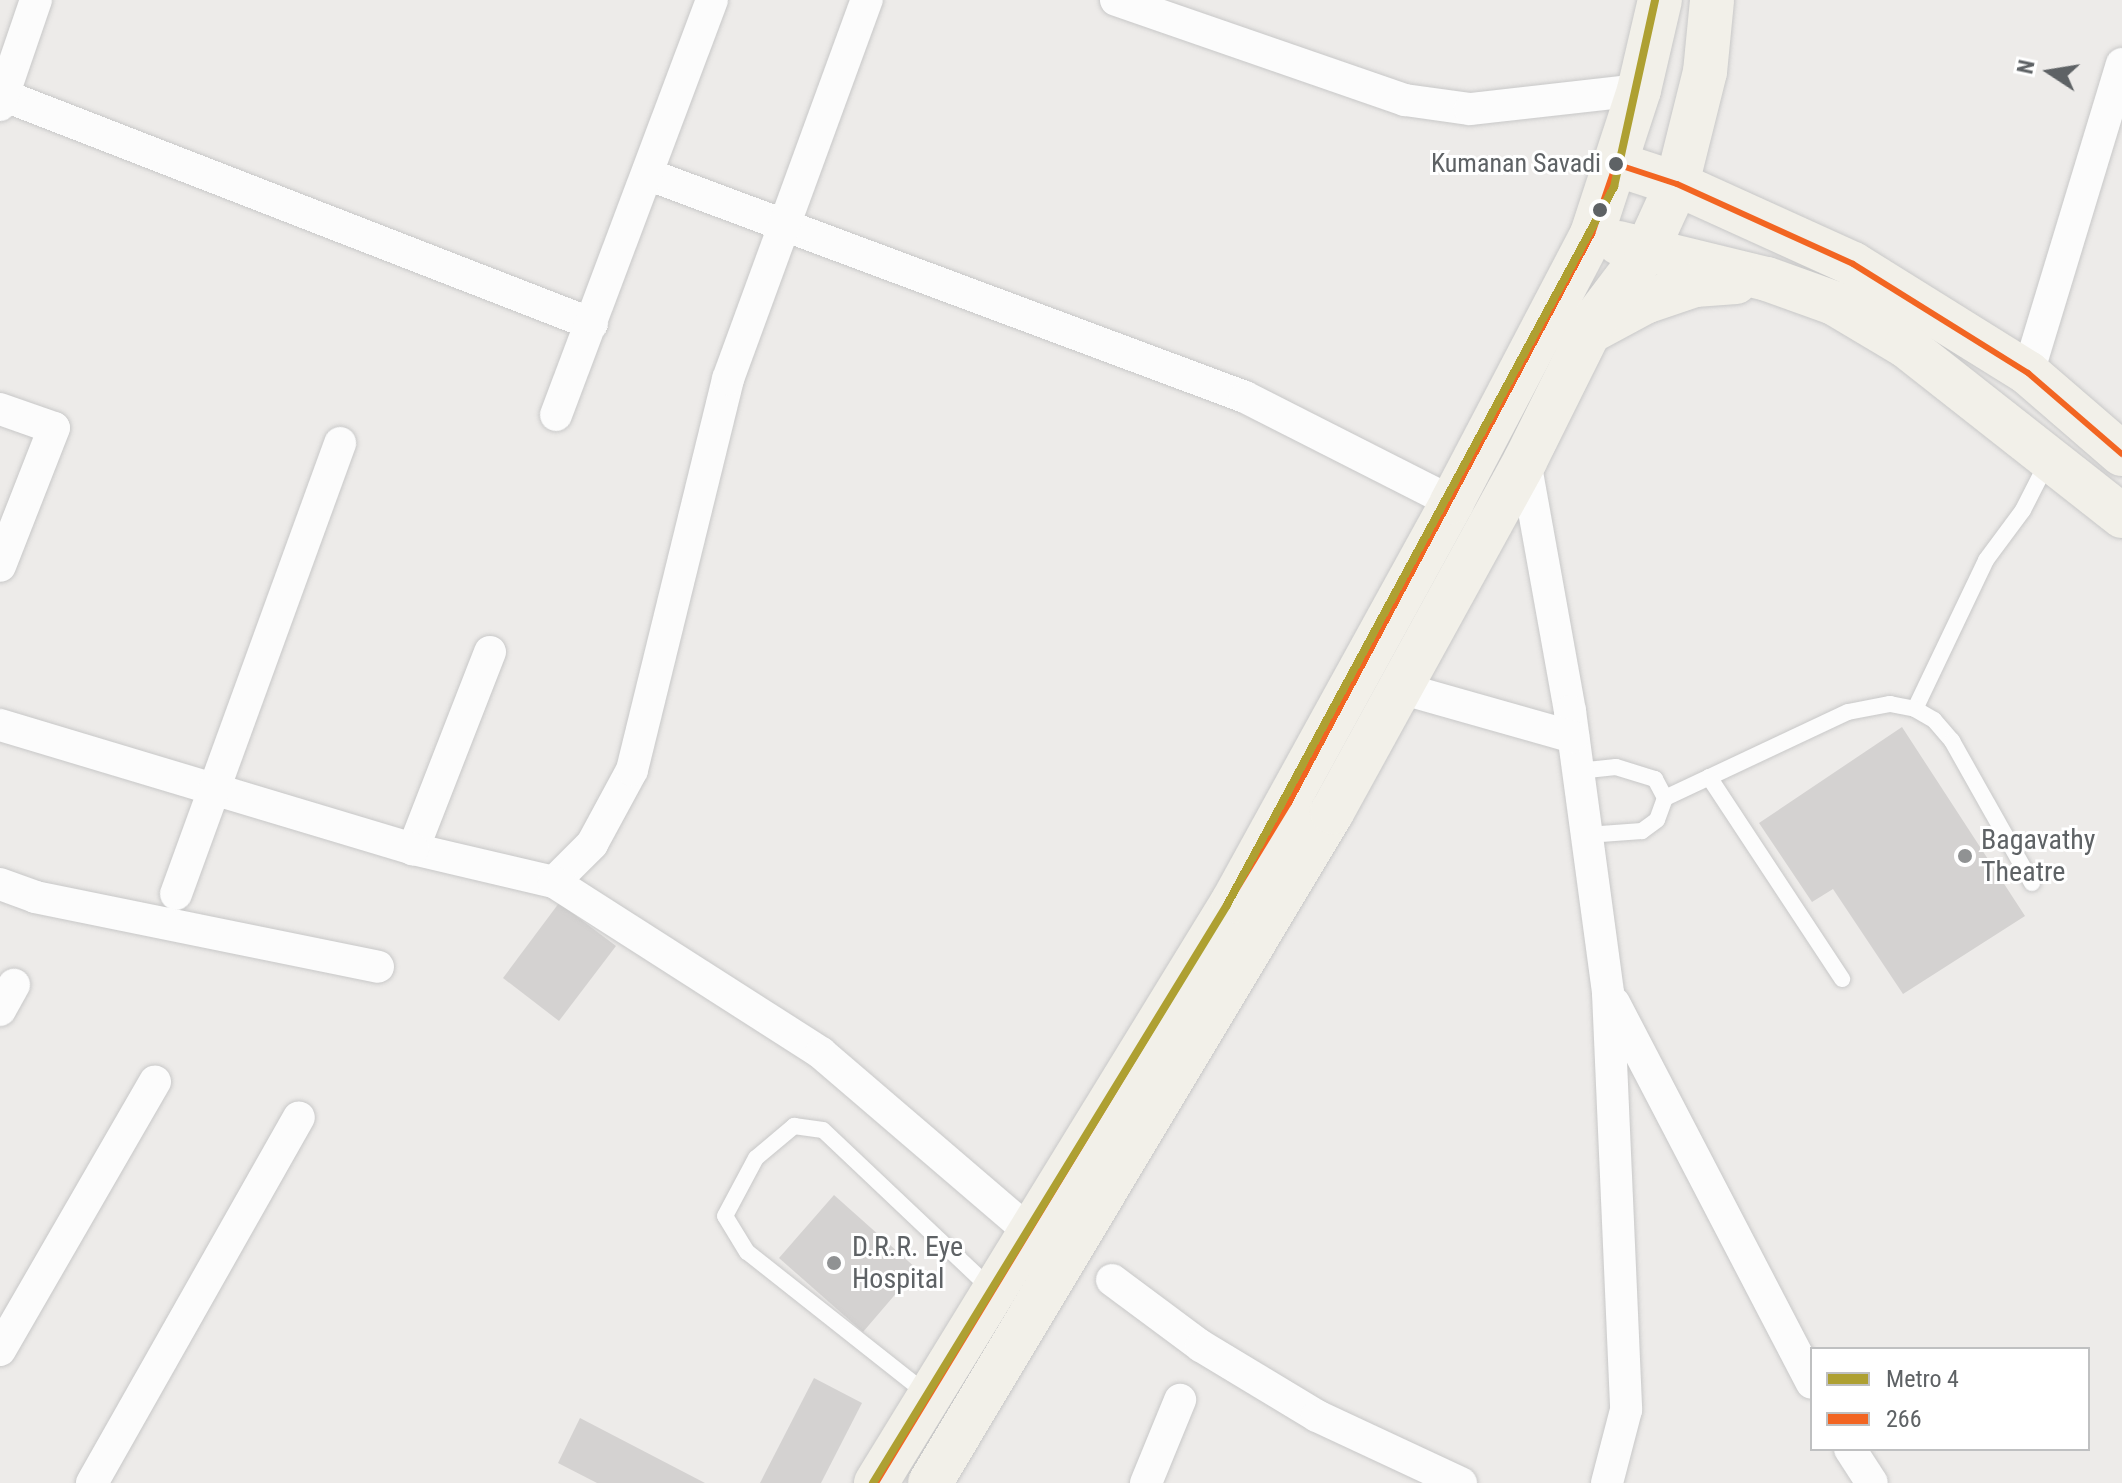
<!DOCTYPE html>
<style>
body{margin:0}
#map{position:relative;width:2122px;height:1483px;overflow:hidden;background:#edebe9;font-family:"Roboto Condensed",sans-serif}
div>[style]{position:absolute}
.building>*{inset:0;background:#d4d2d1}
.roads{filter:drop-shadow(0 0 2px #c8c8c8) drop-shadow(0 0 2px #c8c8c8)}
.lane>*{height:16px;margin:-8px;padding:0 8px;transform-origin:8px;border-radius:8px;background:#fcfcfc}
.street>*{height:32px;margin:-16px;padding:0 16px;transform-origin:16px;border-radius:16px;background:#fcfcfc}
.primary>*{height:44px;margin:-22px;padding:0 22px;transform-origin:22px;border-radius:22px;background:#f2f0e9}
.bus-1>*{height:6px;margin:-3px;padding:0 3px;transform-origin:3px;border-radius:3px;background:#f26522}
.metro-1>*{height:8px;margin:-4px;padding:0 4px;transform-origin:4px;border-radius:4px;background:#aea032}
.dots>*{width:22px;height:22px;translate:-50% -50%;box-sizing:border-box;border:4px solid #fff;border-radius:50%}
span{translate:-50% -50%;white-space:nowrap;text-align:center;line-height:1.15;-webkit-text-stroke:6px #fff;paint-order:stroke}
.bus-label{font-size:26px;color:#5e6265}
.right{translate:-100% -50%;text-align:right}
.poi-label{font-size:28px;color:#5e6265}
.left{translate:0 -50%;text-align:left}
.legend{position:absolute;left:1810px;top:1347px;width:280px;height:104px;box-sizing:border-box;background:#fff;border:2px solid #bfc0c1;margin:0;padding:10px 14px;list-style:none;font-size:24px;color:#5e6265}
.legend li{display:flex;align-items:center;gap:16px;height:40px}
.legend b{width:40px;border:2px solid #bfc0c1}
.north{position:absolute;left:2010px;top:32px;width:80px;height:80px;-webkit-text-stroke:6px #fff;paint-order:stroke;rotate:282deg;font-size:22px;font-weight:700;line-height:32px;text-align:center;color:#5e6265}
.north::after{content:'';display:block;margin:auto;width:28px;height:36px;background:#5e6265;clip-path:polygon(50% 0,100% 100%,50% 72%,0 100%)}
</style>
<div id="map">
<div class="building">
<i style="clip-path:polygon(1902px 727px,2025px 916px,1903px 994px,1833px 889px,1812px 902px,1759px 823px)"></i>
<i style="clip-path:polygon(559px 903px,616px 946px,559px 1021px,503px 978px)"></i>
<i style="clip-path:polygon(834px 1195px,917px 1269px,863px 1332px,779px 1258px)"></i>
<i style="clip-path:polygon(814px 1378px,862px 1403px,821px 1483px,760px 1483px)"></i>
<i style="clip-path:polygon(580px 1418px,705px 1483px,597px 1483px,558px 1463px)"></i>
</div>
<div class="roads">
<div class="lane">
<i style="left:1915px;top:709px;width:165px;rotate:-64.5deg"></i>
<i style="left:1986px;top:560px;width:62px;rotate:-53.5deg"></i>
<i style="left:2023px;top:510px;width:55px;rotate:-63deg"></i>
<i style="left:1578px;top:771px;width:38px;rotate:-6deg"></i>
<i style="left:1616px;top:767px;width:41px;rotate:17.1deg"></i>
<i style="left:1655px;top:779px;width:21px;rotate:62deg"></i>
<i style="left:1665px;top:798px;width:23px;rotate:110deg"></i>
<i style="left:1657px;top:820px;width:19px;rotate:144deg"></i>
<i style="left:1642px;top:831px;width:55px;rotate:175.8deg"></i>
<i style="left:1709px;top:777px;width:242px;rotate:56.6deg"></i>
<i style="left:1665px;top:798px;width:202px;rotate:-25.2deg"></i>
<i style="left:1848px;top:712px;width:43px;rotate:-10.8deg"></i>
<i style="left:1890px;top:704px;width:25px;rotate:11deg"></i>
<i style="left:1915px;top:709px;width:22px;rotate:30deg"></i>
<i style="left:1934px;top:720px;width:28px;rotate:49deg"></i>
<i style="left:1952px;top:741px;width:163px;rotate:60.6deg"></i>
<i style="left:927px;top:1394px;width:229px;rotate:-141.7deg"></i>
<i style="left:747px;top:1252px;width:42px;rotate:-121.4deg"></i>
<i style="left:725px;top:1216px;width:66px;rotate:-61.9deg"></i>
<i style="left:756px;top:1158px;width:50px;rotate:-40.1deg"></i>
<i style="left:794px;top:1126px;width:29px;rotate:8deg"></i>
<i style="left:823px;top:1130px;width:233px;rotate:43.4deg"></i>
</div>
<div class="street">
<i style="left:1116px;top:0;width:306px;rotate:19.1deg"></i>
<i style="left:1405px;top:100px;width:66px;rotate:7.9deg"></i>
<i style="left:1470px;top:109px;width:170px;rotate:-6.4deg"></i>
<i style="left:0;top:94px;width:635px;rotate:21.23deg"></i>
<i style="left:0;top:105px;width:111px;rotate:-71.1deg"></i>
<i style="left:647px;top:174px;width:638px;rotate:20.45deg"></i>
<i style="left:1245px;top:397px;width:232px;rotate:26.9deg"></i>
<i style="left:2028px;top:373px;width:323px;rotate:-73.1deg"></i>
<i style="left:0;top:409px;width:57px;rotate:19.4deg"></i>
<i style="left:54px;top:428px;width:148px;rotate:111.4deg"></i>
<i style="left:556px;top:415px;width:443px;rotate:-69.4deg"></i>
<i style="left:1525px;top:461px;width:254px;rotate:79.8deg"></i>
<i style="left:1570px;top:711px;width:285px;rotate:82.3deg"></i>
<i style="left:1608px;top:993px;width:417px;rotate:87.5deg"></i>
<i style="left:1626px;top:1410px;width:75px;rotate:104.6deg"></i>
<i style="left:490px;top:652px;width:212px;rotate:111.3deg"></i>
<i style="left:413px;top:849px;width:145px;rotate:13.2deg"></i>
<i style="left:554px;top:882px;width:54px;rotate:-45deg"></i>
<i style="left:592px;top:844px;width:84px;rotate:-61.6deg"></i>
<i style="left:632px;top:770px;width:403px;rotate:-76.2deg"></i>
<i style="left:728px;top:379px;width:404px;rotate:-69.9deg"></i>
<i style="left:1400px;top:688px;width:180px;rotate:15.8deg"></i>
<i style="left:0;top:725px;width:431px;rotate:16.7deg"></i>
<i style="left:554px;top:882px;width:317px;rotate:32.6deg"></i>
<i style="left:821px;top:1053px;width:275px;rotate:40.6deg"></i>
<i style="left:0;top:884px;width:37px;rotate:20deg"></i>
<i style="left:35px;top:897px;width:350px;rotate:11.5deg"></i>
<i style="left:176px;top:894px;width:480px;rotate:-70deg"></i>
<i style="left:1614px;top:1003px;width:428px;rotate:62.5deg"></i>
<i style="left:0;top:1010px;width:29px;rotate:-61deg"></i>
<i style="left:1112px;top:1280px;width:111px;rotate:36.6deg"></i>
<i style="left:1201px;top:1346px;width:135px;rotate:31.1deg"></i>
<i style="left:1317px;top:1416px;width:159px;rotate:25deg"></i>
<i style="left:0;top:1350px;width:310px;rotate:-60deg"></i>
<i style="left:1850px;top:1449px;width:40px;rotate:57.1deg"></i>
<i style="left:92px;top:1483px;width:420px;rotate:-60.5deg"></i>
<i style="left:1146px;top:1483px;width:90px;rotate:-67.7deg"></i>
</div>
<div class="primary">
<i style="left:1616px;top:164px;width:64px;rotate:18.2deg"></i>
<i style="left:1677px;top:184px;width:193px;rotate:24.4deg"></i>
<i style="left:1853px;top:264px;width:206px;rotate:31.9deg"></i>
<i style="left:2028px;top:373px;width:124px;rotate:40.8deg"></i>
<i style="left:1619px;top:243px;width:152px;rotate:13.7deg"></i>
<i style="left:1767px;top:279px;width:71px;rotate:19.7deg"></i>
<i style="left:1834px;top:303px;width:84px;rotate:30.8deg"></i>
<i style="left:1906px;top:346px;width:275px;rotate:38.2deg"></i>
<i style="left:1595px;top:329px;width:57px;rotate:-28.4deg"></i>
<i style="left:1645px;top:302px;width:53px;rotate:-18.8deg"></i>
<i style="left:1695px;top:285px;width:41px;rotate:-4.2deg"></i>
<i style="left:876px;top:1483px;width:683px;rotate:-58.47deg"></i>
<i style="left:1233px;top:901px;width:455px;rotate:-61.2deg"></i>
<i style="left:1452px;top:502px;width:302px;rotate:-62.4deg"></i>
<i style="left:1592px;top:234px;width:151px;rotate:-71.9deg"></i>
<i style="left:1639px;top:90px;width:92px;rotate:-76.9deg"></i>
<i style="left:930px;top:1483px;width:782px;rotate:-59.07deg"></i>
<i style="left:1332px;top:812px;width:401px;rotate:-61.2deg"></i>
<i style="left:1525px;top:461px;width:160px;rotate:-63.6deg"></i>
<i style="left:1596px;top:318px;width:83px;rotate:-52.9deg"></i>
<i style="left:1646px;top:252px;width:75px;rotate:-65.5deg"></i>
<i style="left:1677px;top:184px;width:115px;rotate:-76deg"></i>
<i style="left:1705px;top:72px;width:72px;rotate:-84.4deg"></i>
</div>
</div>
<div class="bus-1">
<i style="left:876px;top:1483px;width:796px;rotate:-58.73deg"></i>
<i style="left:1289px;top:803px;width:645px;rotate:-61.96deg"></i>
<i style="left:1592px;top:234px;width:74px;rotate:-71.1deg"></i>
<i style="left:1616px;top:164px;width:64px;rotate:18.2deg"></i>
<i style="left:1677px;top:184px;width:193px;rotate:24.4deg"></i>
<i style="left:1853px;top:264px;width:206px;rotate:31.9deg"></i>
<i style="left:2028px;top:373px;width:124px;rotate:40.8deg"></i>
</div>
<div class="metro-1">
<i style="left:873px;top:1483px;width:678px;rotate:-58.51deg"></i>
<i style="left:1227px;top:905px;width:816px;rotate:-61.68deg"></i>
<i style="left:1614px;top:187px;width:191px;rotate:-77.6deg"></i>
</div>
<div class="dots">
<i style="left:1616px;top:164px;background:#5e6265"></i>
<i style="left:1600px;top:210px;background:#5e6265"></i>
<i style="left:1965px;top:856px;background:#909293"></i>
<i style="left:834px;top:1263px;background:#909293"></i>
</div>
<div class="bus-label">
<span class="right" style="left:1601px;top:164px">Kumanan Savadi</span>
</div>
<div class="poi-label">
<span class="left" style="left:1981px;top:856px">Bagavathy<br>Theatre</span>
<span class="left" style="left:852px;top:1263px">D.R.R. Eye<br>Hospital</span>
</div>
<ul class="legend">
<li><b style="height:10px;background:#aea032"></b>Metro 4</li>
<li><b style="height:10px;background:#f26522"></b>266</li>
</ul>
<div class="north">N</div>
</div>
